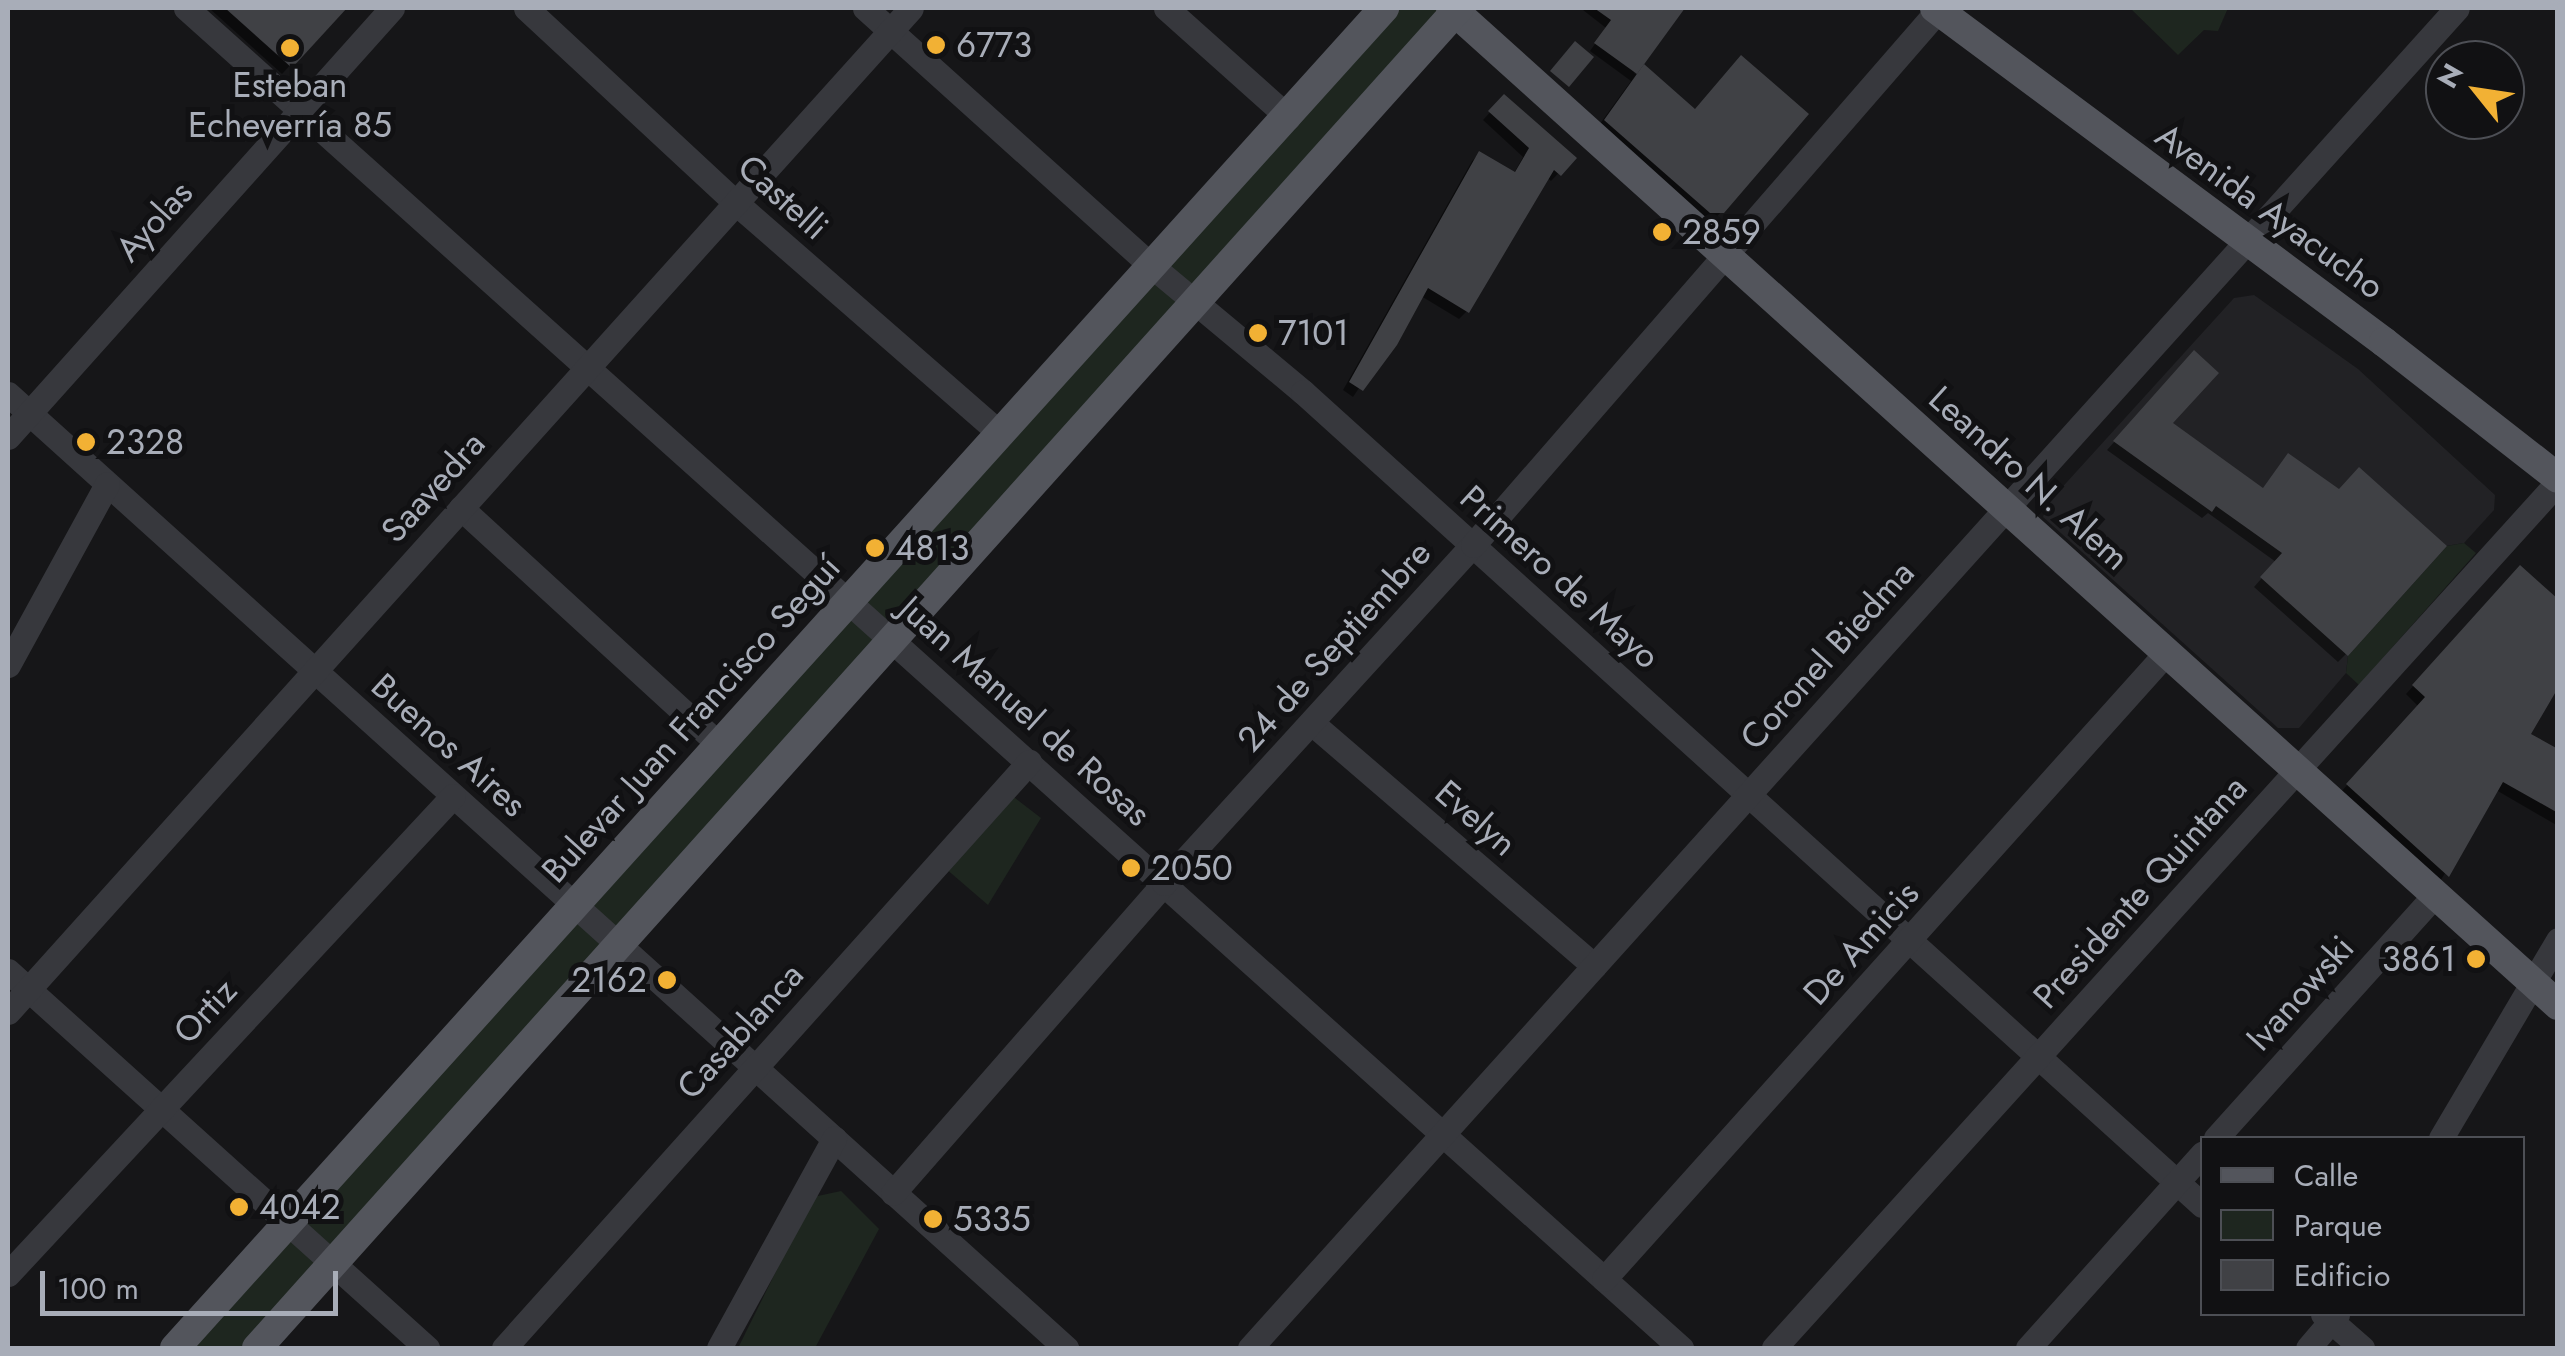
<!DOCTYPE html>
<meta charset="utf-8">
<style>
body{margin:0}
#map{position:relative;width:2565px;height:1356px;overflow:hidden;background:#161618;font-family:Jost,sans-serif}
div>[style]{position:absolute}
.built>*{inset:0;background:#222225}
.green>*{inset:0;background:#1e261f}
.shadow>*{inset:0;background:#0007}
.building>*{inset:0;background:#404145}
.minor>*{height:25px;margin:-12.5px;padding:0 12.5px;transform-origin:12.5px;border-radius:12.5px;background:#37383d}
.major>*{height:30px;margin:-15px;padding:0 15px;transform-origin:15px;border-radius:15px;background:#53555c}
.dots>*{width:28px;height:28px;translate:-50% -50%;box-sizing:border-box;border:5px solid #111113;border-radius:50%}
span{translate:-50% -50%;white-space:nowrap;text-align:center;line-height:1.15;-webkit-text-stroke:10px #111113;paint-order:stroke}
.poi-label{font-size:35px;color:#a8adb8}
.left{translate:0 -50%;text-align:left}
.right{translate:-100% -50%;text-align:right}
.street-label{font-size:35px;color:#a8adb8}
.frame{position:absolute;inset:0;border:10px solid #a8adb8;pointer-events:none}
.legend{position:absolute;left:2200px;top:1136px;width:325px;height:180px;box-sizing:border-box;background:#111113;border:2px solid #4d4f55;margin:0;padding:12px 18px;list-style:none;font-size:30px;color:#a8adb8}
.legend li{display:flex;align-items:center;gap:20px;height:50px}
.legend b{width:50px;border:2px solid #4d4f55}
.north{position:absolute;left:2425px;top:40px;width:100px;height:100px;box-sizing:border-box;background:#111113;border:2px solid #4d4f55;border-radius:50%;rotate:300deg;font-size:28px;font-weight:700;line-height:40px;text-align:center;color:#a8adb8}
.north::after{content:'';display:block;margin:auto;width:35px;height:45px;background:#f2b134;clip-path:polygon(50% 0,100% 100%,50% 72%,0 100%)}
.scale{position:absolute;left:40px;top:1271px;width:298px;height:45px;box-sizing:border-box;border:5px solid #a8adb8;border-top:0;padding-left:12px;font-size:30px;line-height:35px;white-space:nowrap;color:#a8adb8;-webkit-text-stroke:8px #111113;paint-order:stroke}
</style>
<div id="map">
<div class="built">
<i style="clip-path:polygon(2254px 295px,2358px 369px,2495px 495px,2494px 510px,2464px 543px,2446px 546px,2348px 656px,2346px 673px,2299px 728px,2278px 728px,2043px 517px,2047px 504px,2234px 298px)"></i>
</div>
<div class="green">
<i style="clip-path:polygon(1384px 8px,1459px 8px,257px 1348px,175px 1348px)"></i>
<i style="clip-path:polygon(2130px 8px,2228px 8px,2218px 31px,2204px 30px,2178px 55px)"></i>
<i style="clip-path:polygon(2464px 543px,2476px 553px,2359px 685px,2346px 673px,2348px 656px,2447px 546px)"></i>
<i style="clip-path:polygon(1010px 794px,1041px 818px,988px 905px,945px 868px)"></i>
<i style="clip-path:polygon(841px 1191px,879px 1229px,815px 1348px,738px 1348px,813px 1197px)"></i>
</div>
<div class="shadow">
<i style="clip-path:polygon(209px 8px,344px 8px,282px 74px)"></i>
<i style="clip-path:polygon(1585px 8px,1682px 8px,1634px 73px,1695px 111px,1722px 211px,1711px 223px,1594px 132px,1631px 81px,1590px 51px,1606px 28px,1583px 10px)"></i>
<i style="clip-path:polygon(1504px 97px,1573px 158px,1551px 181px,1546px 177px,1467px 311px,1459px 319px,1421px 296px,1353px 397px,1343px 390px,1472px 161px,1479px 154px,1514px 173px,1523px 157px,1483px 120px)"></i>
<i style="clip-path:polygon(2186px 362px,2169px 423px,2262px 490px,2346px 654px,2338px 662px,2254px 587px,2276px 562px,2208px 513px,2202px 518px,2107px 450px)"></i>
<i style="clip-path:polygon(2512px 577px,2527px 735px,2558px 752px,2558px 826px,2496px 790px,2439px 883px,2340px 793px,2418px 706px,2406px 694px)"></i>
</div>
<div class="building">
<i style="clip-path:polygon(225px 8px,347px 8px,292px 68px)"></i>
<i style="clip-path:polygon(1594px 8px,1685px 8px,1637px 74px,1594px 43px,1611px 20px)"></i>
<i style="clip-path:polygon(1575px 41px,1594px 57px,1569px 87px,1550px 71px)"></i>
<i style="clip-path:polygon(1741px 55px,1809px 114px,1724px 213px,1710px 213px,1604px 120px,1644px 64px,1695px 109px)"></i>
<i style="clip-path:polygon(1504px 94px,1577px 158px,1561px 176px,1554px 170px,1469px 313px,1428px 288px,1397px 345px,1363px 391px,1349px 382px,1479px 151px,1515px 172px,1529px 148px,1488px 111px)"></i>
<i style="clip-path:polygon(2194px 350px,2219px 373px,2173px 423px,2263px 488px,2288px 453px,2339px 489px,2359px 467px,2447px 546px,2348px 656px,2260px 577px,2282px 553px,2216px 506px,2212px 512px,2113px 441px)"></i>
<i style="clip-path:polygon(2520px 565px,2558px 599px,2558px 688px,2531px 734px,2558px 749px,2558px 813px,2503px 782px,2449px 877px,2346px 784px,2425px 697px,2412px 685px)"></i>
</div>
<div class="minor">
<i style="left:186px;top:8px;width:2008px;rotate:41.87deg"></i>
<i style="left:526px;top:8px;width:287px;rotate:42.9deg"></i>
<i style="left:736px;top:203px;width:350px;rotate:41.1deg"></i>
<i style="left:865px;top:8px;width:387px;rotate:42deg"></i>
<i style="left:1153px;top:267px;width:195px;rotate:39.8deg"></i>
<i style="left:1303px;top:392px;width:1212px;rotate:42.12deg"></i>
<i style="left:1166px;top:8px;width:164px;rotate:41.8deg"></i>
<i style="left:8px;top:394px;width:1425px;rotate:42.04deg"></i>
<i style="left:8px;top:437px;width:576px;rotate:-48.17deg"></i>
<i style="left:461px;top:508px;width:351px;rotate:42.5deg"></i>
<i style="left:8px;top:665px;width:206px;rotate:-61.3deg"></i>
<i style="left:1313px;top:724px;width:371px;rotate:40.7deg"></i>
<i style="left:8px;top:971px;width:564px;rotate:41.98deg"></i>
<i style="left:8px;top:1012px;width:1350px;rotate:-48.03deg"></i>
<i style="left:2216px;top:1138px;width:327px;rotate:-48deg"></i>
<i style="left:2441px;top:1138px;width:230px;rotate:-59.4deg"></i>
<i style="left:893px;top:1193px;width:412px;rotate:-48.8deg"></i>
<i style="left:1164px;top:883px;width:458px;rotate:-47.6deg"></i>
<i style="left:1473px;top:545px;width:712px;rotate:-48.99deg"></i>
<i style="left:8px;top:1274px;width:653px;rotate:-47.05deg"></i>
<i style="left:1604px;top:1279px;width:843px;rotate:-48.08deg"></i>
<i style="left:2323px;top:1314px;width:52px;rotate:41.1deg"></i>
<i style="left:504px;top:1348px;width:787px;rotate:-48.14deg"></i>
<i style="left:719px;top:1348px;width:239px;rotate:-61.2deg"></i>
<i style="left:1250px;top:1348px;width:1803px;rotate:-47.99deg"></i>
<i style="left:1774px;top:1348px;width:1168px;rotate:-47.85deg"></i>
<i style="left:2028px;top:1348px;width:261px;rotate:-48.1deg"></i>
<i style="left:2308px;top:1348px;width:45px;rotate:-49.5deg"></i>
</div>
<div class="major">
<i style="left:1451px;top:8px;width:1490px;rotate:42.01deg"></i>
<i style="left:1935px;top:8px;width:560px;rotate:36.64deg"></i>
<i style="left:2384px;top:342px;width:221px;rotate:38deg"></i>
<i style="left:175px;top:1348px;width:1805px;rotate:-47.94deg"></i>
<i style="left:257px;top:1348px;width:1800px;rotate:-48.11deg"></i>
</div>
<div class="dots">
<i style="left:936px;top:45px;background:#f2b134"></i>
<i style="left:290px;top:48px;background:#f2b134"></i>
<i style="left:1662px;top:232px;background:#f2b134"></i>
<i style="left:1258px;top:333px;background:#f2b134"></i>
<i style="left:86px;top:442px;background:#f2b134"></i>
<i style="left:875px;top:548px;background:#f2b134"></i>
<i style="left:1131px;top:868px;background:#f2b134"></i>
<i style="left:2476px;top:959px;background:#f2b134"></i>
<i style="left:667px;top:980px;background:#f2b134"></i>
<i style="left:239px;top:1207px;background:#f2b134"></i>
<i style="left:933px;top:1219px;background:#f2b134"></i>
</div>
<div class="poi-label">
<span class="left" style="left:956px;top:45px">6773</span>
<span style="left:290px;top:105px">Esteban<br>Echeverría 85</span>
<span class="left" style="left:1682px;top:232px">2859</span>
<span class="left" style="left:1278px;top:333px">7101</span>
<span class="left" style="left:106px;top:442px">2328</span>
<span class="left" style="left:895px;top:548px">4813</span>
<span class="left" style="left:1151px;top:868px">2050</span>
<span class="right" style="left:2456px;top:959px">3861</span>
<span class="right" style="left:647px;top:980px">2162</span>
<span class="left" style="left:259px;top:1207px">4042</span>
<span class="left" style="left:953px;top:1219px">5335</span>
</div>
<div class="street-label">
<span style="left:783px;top:197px;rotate:42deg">Castelli</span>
<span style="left:2270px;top:211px;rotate:36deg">Avenida Ayacucho</span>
<span style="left:154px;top:221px;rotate:-48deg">Ayolas</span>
<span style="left:2029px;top:478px;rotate:42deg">Leandro N. Alem</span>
<span style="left:433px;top:487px;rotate:-48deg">Saavedra</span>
<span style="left:1560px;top:577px;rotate:42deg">Primero de Mayo</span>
<span style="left:1334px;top:646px;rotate:-48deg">24 de Septiembre</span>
<span style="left:1827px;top:655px;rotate:-48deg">Coronel Biedma</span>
<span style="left:1025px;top:711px;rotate:42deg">Juan Manuel de Rosas</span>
<span style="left:691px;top:719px;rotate:-48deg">Bulevar Juan Francisco Seguí</span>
<span style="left:449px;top:745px;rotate:42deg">Buenos Aires</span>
<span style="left:1476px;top:818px;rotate:41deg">Evelyn</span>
<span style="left:2140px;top:892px;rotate:-48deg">Presidente Quintana</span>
<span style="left:1861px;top:943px;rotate:-48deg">De Amicis</span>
<span style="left:2300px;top:993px;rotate:-48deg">Ivanowski</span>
<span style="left:205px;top:1011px;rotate:-47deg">Ortiz</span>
<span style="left:740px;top:1031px;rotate:-48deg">Casablanca</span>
</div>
<div class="frame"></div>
<ul class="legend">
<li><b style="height:12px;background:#53555c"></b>Calle</li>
<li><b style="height:28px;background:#1e261f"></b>Parque</li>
<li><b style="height:28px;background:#404145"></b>Edificio</li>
</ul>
<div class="north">N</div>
<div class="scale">100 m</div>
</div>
